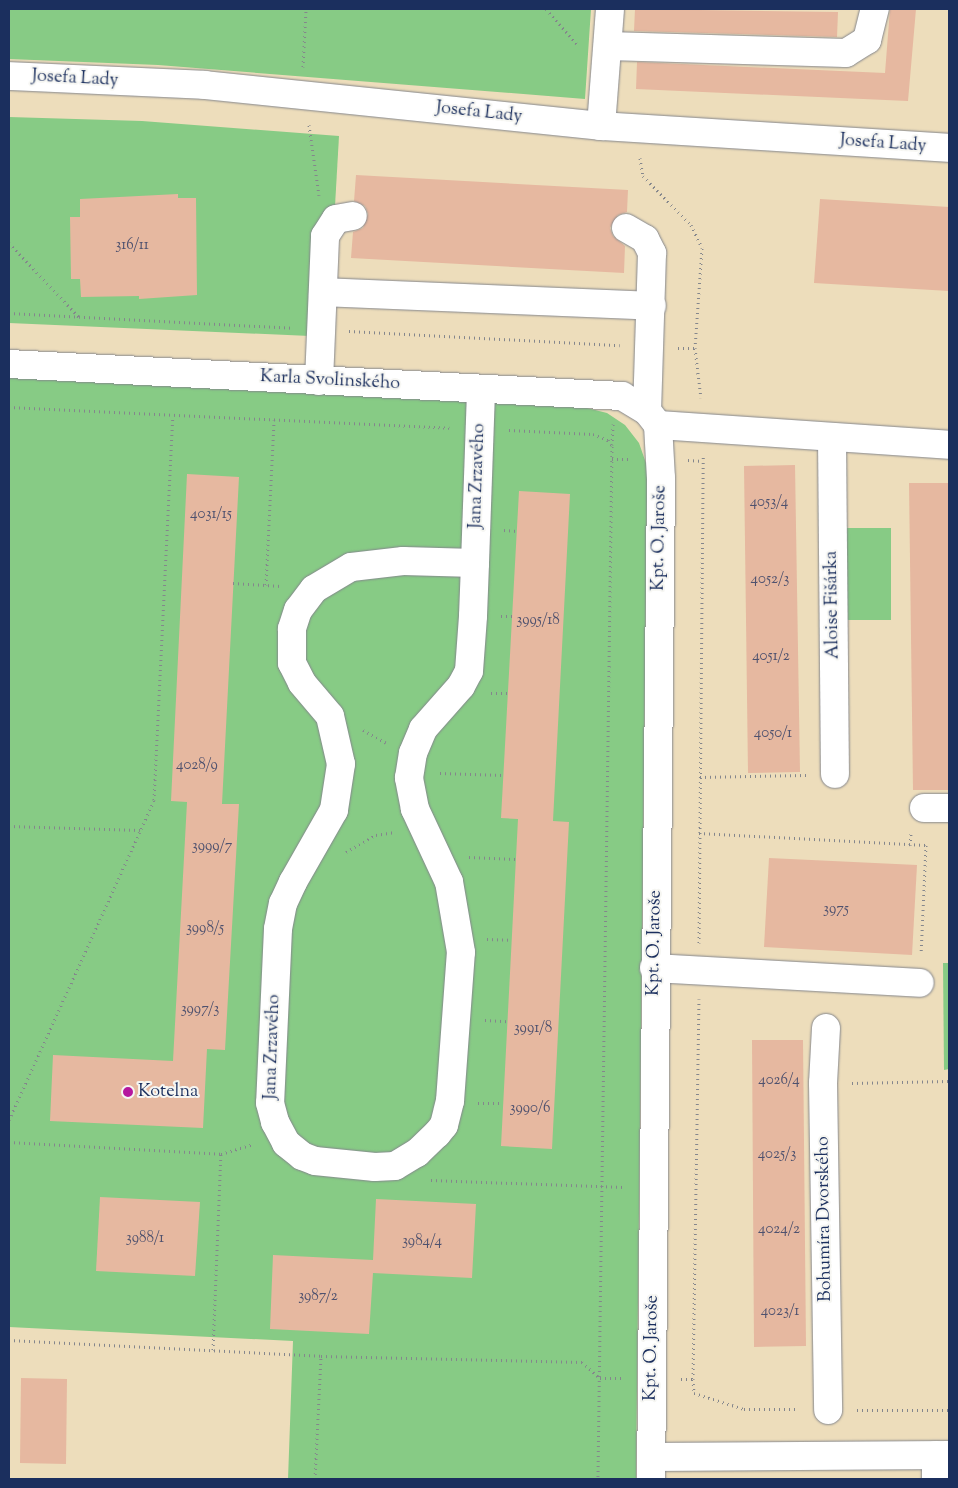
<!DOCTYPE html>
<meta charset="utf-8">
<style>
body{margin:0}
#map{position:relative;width:958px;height:1488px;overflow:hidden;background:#edddbb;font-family:"Sorts Mill Goudy",serif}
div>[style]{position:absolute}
.green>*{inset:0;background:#87cb85}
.building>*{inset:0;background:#e6b8a0}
.path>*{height:3px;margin-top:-1.5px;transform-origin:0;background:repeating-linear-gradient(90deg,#84868c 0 1px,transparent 0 5px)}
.roads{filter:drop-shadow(0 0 1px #84868c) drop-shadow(0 0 1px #84868c)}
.minor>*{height:28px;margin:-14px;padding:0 14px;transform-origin:14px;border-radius:14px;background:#fff}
.dots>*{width:14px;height:14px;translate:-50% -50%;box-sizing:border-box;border:2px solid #f6f6f2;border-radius:50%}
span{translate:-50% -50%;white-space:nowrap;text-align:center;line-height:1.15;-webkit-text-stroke:4px #f6f6f2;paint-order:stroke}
.number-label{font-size:15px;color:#4e516e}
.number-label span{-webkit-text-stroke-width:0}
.street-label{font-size:18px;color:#1b2f5e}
.poi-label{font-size:18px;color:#1b2f5e}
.left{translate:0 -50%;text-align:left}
.frame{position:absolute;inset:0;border:10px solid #1b2f5e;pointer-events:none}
</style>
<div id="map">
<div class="green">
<i style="clip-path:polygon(9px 9px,591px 9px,585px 99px,158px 65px,9px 59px)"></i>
<i style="clip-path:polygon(9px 117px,142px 121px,339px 136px,335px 206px,310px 336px,9px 323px)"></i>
<i style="clip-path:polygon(9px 377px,587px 408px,607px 413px,625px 425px,639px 443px,647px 466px,647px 500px,636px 1479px,288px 1479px,293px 1341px,9px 1327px)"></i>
<i style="clip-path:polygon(845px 528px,891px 528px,891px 620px,845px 620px)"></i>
<i style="clip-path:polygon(943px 963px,949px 963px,949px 1069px,944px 1070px)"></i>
</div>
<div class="building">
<i style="clip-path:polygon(635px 9px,838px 12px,837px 37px,634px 31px)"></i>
<i style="clip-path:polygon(890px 9px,916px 9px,908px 101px,636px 89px,637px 62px,885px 73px)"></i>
<i style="clip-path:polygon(356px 175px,628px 190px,627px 212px,618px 215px,610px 228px,613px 236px,625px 246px,624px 273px,351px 258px,353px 232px,363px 228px,368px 214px,365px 206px,354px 201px)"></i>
<i style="clip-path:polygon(178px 194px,178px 198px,196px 198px,197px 295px,139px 299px,139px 296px,81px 297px,80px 279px,71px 279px,70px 217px,80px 217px,80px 199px)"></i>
<i style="clip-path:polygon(820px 199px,949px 207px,949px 291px,814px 283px)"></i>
<i style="clip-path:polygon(795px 465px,800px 772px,748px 773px,744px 466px)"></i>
<i style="clip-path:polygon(187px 474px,239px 477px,222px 804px,239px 804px,225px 1050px,207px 1049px,203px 1128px,50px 1121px,53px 1055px,173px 1061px,187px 802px,171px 801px)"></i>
<i style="clip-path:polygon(909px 483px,949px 483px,949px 790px,913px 790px)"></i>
<i style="clip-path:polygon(519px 491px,570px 494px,553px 821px,569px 822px,552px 1149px,501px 1146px,518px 819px,501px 818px)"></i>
<i style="clip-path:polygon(769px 858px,917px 865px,912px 955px,764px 947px)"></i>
<i style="clip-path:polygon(752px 1040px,803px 1040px,806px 1346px,754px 1347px)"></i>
<i style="clip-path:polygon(100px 1197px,200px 1202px,195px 1276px,96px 1271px)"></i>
<i style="clip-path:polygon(376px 1199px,476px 1204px,472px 1278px,373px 1273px,369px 1334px,270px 1329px,273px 1255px,373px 1260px)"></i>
<i style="clip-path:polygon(21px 1378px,67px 1379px,66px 1464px,20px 1463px)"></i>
</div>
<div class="path">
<i style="left:546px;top:9px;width:47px;rotate:48.5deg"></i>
<i style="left:303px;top:67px;width:58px;rotate:-87deg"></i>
<i style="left:309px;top:125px;width:71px;rotate:81.9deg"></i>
<i style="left:640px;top:158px;width:18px;rotate:81deg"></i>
<i style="left:643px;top:176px;width:69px;rotate:45.6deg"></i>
<i style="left:691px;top:225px;width:25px;rotate:64deg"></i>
<i style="left:702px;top:248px;width:100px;rotate:94deg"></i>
<i style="left:9px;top:243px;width:102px;rotate:46.6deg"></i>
<i style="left:9px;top:313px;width:284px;rotate:3deg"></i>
<i style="left:349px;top:331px;width:271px;rotate:3deg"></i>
<i style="left:678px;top:348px;width:17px"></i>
<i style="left:695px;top:348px;width:50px;rotate:83.2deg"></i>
<i style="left:9px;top:407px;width:441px;rotate:2.7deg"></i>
<i style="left:509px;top:430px;width:84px;rotate:2.7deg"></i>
<i style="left:593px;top:434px;width:16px;rotate:22deg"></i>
<i style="left:608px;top:440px;width:7px;rotate:56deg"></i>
<i style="left:612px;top:446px;width:1033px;rotate:90.78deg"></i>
<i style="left:612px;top:445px;width:21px;rotate:-87deg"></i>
<i style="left:612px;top:459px;width:19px"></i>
<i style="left:688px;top:460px;width:15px;rotate:4deg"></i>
<i style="left:504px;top:530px;width:13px;rotate:4deg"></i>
<i style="left:233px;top:583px;width:48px;rotate:3.6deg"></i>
<i style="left:266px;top:585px;width:165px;rotate:-87.2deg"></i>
<i style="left:501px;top:616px;width:11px"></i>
<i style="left:491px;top:693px;width:17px"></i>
<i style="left:363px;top:730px;width:26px;rotate:29deg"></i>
<i style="left:440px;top:773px;width:63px;rotate:1.8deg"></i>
<i style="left:700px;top:777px;width:106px;rotate:-1.1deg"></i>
<i style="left:9px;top:826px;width:131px;rotate:1.7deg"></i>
<i style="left:699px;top:833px;width:227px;rotate:3deg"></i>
<i style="left:926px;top:845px;width:109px;rotate:92.6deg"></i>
<i style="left:910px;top:845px;width:12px;rotate:-85deg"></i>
<i style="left:346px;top:852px;width:34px;rotate:-30deg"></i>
<i style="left:376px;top:835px;width:19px;rotate:-9deg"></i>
<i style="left:469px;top:857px;width:47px;rotate:2.4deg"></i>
<i style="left:487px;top:939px;width:24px;rotate:2deg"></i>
<i style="left:699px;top:943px;width:486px;rotate:-89.5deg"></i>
<i style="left:485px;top:1020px;width:22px;rotate:3deg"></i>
<i style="left:852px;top:1083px;width:97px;rotate:-1.2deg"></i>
<i style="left:478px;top:1103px;width:25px"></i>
<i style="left:9px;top:1120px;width:351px;rotate:-65.6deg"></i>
<i style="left:154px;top:800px;width:384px;rotate:-87.2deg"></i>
<i style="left:9px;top:1142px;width:212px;rotate:3.2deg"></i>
<i style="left:221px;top:1154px;width:34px;rotate:-17deg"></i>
<i style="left:431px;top:1180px;width:193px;rotate:2.1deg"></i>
<i style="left:9px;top:1340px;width:312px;rotate:2.9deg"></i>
<i style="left:321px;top:1356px;width:261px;rotate:1.3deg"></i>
<i style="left:582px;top:1362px;width:24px;rotate:42deg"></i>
<i style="left:600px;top:1378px;width:24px"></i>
<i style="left:213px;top:1350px;width:196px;rotate:-87.7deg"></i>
<i style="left:681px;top:1379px;width:12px"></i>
<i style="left:693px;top:1379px;width:14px;rotate:86deg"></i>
<i style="left:694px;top:1393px;width:52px;rotate:17.7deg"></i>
<i style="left:744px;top:1409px;width:55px"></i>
<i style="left:693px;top:1379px;width:380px;rotate:-89.1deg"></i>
<i style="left:857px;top:1410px;width:92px"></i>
<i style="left:315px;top:1479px;width:123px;rotate:-87.2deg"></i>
</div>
<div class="roads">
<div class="minor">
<i style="left:608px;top:46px;width:238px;rotate:1.7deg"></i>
<i style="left:846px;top:53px;width:25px;rotate:-32deg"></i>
<i style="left:867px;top:40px;width:32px;rotate:-76deg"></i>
<i style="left:9px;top:76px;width:196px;rotate:2.6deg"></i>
<i style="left:205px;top:85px;width:398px;rotate:5.9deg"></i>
<i style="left:601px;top:126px;width:349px;rotate:3.6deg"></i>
<i style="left:601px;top:126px;width:117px;rotate:-85.6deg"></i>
<i style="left:626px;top:228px;width:22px;rotate:30deg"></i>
<i style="left:645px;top:239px;width:16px;rotate:63deg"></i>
<i style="left:652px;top:253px;width:158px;rotate:91.8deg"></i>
<i style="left:323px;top:292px;width:329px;rotate:2.4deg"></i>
<i style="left:9px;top:364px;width:614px;rotate:2.99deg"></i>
<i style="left:622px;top:396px;width:29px;rotate:31deg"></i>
<i style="left:647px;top:411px;width:18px;rotate:52deg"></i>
<i style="left:658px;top:425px;width:53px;rotate:86.8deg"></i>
<i style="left:661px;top:478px;width:1001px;rotate:90.57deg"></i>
<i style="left:319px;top:381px;width:145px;rotate:-87.6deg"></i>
<i style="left:325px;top:236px;width:20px;rotate:-57deg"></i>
<i style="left:336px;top:219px;width:17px;rotate:-10deg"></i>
<i style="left:658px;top:425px;width:292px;rotate:3.9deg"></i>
<i style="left:832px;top:437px;width:337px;rotate:89.5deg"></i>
<i style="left:475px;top:563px;width:72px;rotate:-178.4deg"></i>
<i style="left:403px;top:561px;width:52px;rotate:173.4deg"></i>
<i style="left:351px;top:567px;width:43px;rotate:149.3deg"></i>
<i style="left:314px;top:589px;width:26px;rotate:127deg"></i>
<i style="left:298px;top:610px;width:20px;rotate:108deg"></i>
<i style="left:292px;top:629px;width:34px;rotate:90deg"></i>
<i style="left:292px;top:663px;width:22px;rotate:63deg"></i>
<i style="left:302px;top:683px;width:43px;rotate:49.7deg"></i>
<i style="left:330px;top:716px;width:49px;rotate:77.1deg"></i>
<i style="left:341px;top:764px;width:47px;rotate:98.7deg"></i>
<i style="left:334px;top:810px;width:83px;rotate:119.7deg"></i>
<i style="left:293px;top:882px;width:23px;rotate:115deg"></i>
<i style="left:283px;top:903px;width:26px;rotate:101deg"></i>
<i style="left:278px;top:929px;width:174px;rotate:92.6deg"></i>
<i style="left:270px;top:1103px;width:20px;rotate:75deg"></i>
<i style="left:275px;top:1122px;width:24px;rotate:62deg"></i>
<i style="left:286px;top:1143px;width:21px;rotate:39deg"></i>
<i style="left:302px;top:1156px;width:14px;rotate:21deg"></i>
<i style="left:315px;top:1161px;width:60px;rotate:5.7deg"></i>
<i style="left:375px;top:1167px;width:20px;rotate:-3deg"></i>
<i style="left:395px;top:1166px;width:26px;rotate:-31deg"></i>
<i style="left:417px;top:1153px;width:28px;rotate:-44deg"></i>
<i style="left:437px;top:1134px;width:11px;rotate:-52deg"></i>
<i style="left:444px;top:1125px;width:25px;rotate:-76deg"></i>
<i style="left:450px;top:1101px;width:149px;rotate:-85.8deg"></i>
<i style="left:461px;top:952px;width:71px;rotate:-99.7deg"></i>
<i style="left:449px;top:882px;width:81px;rotate:-115deg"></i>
<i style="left:415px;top:809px;width:32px;rotate:-101deg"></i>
<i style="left:409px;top:778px;width:25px;rotate:-81deg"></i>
<i style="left:413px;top:753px;width:26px;rotate:-67deg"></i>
<i style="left:423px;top:729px;width:57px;rotate:-48.5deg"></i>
<i style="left:461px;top:686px;width:17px;rotate:-62deg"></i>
<i style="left:469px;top:671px;width:55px;rotate:-85.8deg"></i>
<i style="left:473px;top:616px;width:53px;rotate:-87.8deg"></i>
<i style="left:475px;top:563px;width:174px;rotate:-88deg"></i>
<i style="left:924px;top:808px;width:25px"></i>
<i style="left:654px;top:968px;width:266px;rotate:3.2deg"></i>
<i style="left:826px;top:1028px;width:55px;rotate:93.1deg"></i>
<i style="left:823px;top:1083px;width:327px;rotate:89.1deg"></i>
<i style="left:936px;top:1455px;width:24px;rotate:90deg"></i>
<i style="left:651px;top:1457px;width:298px;rotate:-0.4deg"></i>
</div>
</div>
<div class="dots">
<i style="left:128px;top:1092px;background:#b5179e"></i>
</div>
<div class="number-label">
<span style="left:132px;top:246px">316/11</span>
<span style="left:769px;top:503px">4053/4</span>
<span style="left:211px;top:515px">4031/15</span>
<span style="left:770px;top:580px">4052/3</span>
<span style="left:538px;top:621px">3995/18</span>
<span style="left:771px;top:657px">4051/2</span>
<span style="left:773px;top:734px">4050/1</span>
<span style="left:197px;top:766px">4028/9</span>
<span style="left:212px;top:847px">3999/7</span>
<span style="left:836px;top:910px">3975</span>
<span style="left:205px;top:929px">3998/5</span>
<span style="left:200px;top:1010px">3997/3</span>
<span style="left:533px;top:1029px">3991/8</span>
<span style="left:779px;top:1081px">4026/4</span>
<span style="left:530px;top:1109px">3990/6</span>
<span style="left:777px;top:1155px">4025/3</span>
<span style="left:779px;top:1230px">4024/2</span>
<span style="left:145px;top:1239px">3988/1</span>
<span style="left:422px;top:1242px">3984/4</span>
<span style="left:318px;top:1297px">3987/2</span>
<span style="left:780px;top:1312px">4023/1</span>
</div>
<div class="street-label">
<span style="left:75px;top:79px;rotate:3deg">Josefa Lady</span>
<span style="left:479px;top:113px;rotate:6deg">Josefa Lady</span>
<span style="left:883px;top:144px;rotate:4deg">Josefa Lady</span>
<span style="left:330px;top:381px;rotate:3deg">Karla Svolinského</span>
<span style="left:478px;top:476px;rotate:-88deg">Jana Zrzavého</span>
<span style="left:660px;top:538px;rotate:-89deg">Kpt. O. Jaroše</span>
<span style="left:833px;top:605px;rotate:-91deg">Aloise Fišárka</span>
<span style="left:655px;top:943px;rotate:-89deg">Kpt. O. Jaroše</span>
<span style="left:273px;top:1047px;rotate:-88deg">Jana Zrzavého</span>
<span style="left:825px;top:1219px;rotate:-91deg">Bohumíra Dvorského</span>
<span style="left:652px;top:1348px;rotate:-89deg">Kpt. O. Jaroše</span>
</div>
<div class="poi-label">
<span class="left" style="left:138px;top:1092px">Kotelna</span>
</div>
<div class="frame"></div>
</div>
